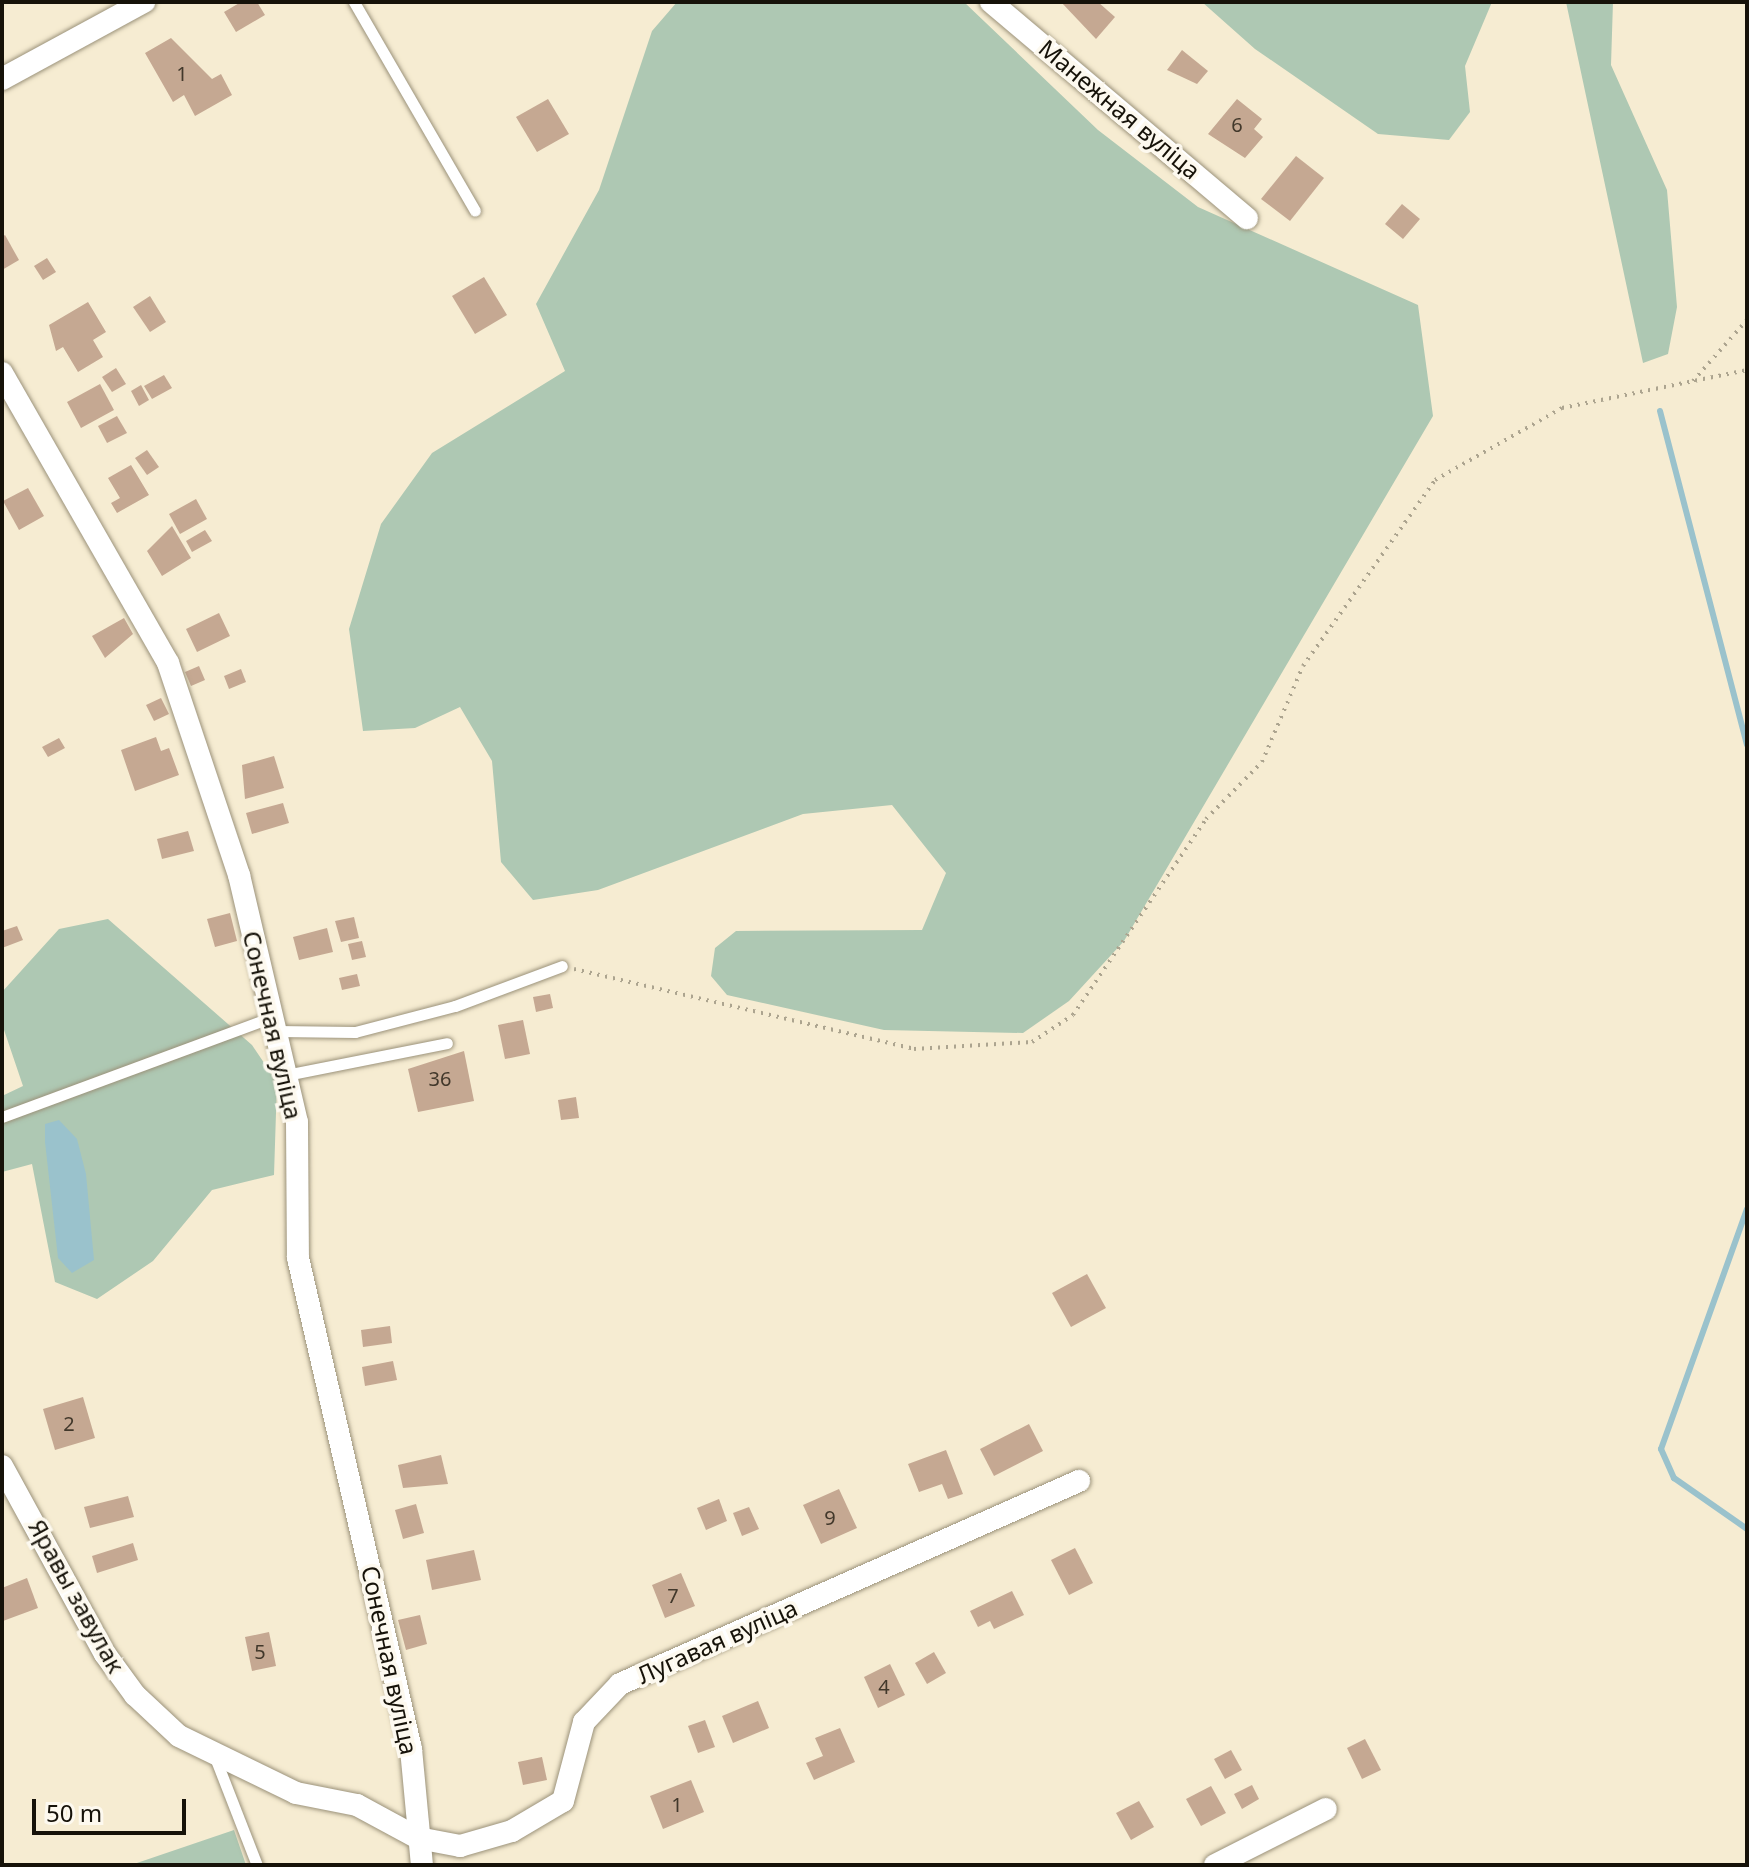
<!DOCTYPE html>
<meta charset="utf-8">
<style>
body{margin:0}
#map{position:relative;width:1749px;height:1867px;overflow:hidden;background:#f6ecd2;font-family:"Noto Sans",sans-serif}
div>[style]{position:absolute}
.green>*{inset:0;background:#aec8b3}
.water>*{inset:0;background:#9ac2cc}
.stream>*{height:6px;margin:-3px;padding:0 3px;transform-origin:3px;border-radius:3px;background:#9ac2cc}
.building>*{inset:0;background:#c5a892}
.path>*{height:4px;margin-top:-2px;transform-origin:0;background:repeating-linear-gradient(90deg,#aca48f 0 2px,transparent 0 8px)}
.roads{filter:drop-shadow(0 0 2px #9b927a) drop-shadow(0 0 2px #9b927a)}
.service>*{height:11px;margin:-5.5px;padding:0 5.5px;transform-origin:5.5px;border-radius:5.5px;background:#fff}
.minor>*{height:22px;margin:-11px;padding:0 11px;transform-origin:11px;border-radius:11px;background:#fff}
span{translate:-50% -50%;white-space:nowrap;text-align:center;line-height:1.15;-webkit-text-stroke:7px #fdf9ef;paint-order:stroke}
.number-label{font-size:20px;color:#42382b}
.number-label span{-webkit-text-stroke-width:0}
.street-label{font-size:24px;color:#161209}
.frame{position:absolute;inset:0;border:4px solid #161209;pointer-events:none}
.scale{position:absolute;left:32px;top:1799px;width:154px;height:36px;box-sizing:border-box;border:4px solid #161209;border-top:0;padding-left:10px;font-size:24px;line-height:28px;white-space:nowrap;color:#161209;-webkit-text-stroke:6px #fdf9ef;paint-order:stroke}
</style>
<div id="map">
<div class="green">
<i style="clip-path:polygon(677px 2px,964px 2px,1098px 130px,1198px 207px,1418px 305px,1433px 416px,1124px 941px,1069px 1001px,1023px 1033px,884px 1030px,727px 995px,711px 976px,715px 948px,736px 931px,922px 930px,946px 873px,892px 805px,803px 814px,598px 890px,533px 900px,501px 862px,492px 761px,460px 707px,415px 728px,363px 731px,349px 629px,381px 524px,432px 453px,565px 371px,536px 304px,599px 190px,652px 31px)"></i>
<i style="clip-path:polygon(1202px 2px,1492px 2px,1465px 66px,1470px 112px,1449px 140px,1378px 134px,1255px 49px)"></i>
<i style="clip-path:polygon(1566px 2px,1613px 2px,1611px 65px,1667px 190px,1677px 307px,1668px 354px,1643px 363px)"></i>
<i style="clip-path:polygon(108px 919px,252px 1045px,277px 1082px,274px 1175px,212px 1190px,153px 1261px,97px 1299px,55px 1282px,32px 1164px,2px 1172px,2px 1096px,23px 1086px,2px 1024px,2px 992px,59px 929px)"></i>
<i style="clip-path:polygon(234px 1830px,246px 1865px,131px 1865px)"></i>
</div>
<div class="water">
<i style="clip-path:polygon(59px 1120px,77px 1139px,86px 1174px,94px 1260px,72px 1273px,58px 1258px,45px 1142px,45px 1124px)"></i>
</div>
<div class="stream">
<i style="left:1660px;top:411px;width:345px;rotate:75.4deg"></i>
<i style="left:1747px;top:1209px;width:255px;rotate:109.7deg"></i>
<i style="left:1661px;top:1449px;width:32px;rotate:66deg"></i>
<i style="left:1674px;top:1478px;width:89px;rotate:34.9deg"></i>
</div>
<div class="building">
<i style="clip-path:polygon(241px 2px,257px 2px,265px 15px,236px 32px,224px 12px)"></i>
<i style="clip-path:polygon(1061px 2px,1098px 2px,1115px 17px,1096px 39px)"></i>
<i style="clip-path:polygon(171px 38px,212px 79px,221px 74px,232px 95px,195px 116px,184px 95px,173px 102px,145px 53px)"></i>
<i style="clip-path:polygon(1182px 50px,1208px 71px,1197px 84px,1167px 70px)"></i>
<i style="clip-path:polygon(548px 99px,569px 134px,537px 152px,516px 117px)"></i>
<i style="clip-path:polygon(1237px 99px,1262px 119px,1254px 129px,1263px 137px,1245px 158px,1208px 134px)"></i>
<i style="clip-path:polygon(1296px 156px,1324px 178px,1290px 221px,1261px 199px)"></i>
<i style="clip-path:polygon(1402px 204px,1420px 219px,1403px 239px,1385px 224px)"></i>
<i style="clip-path:polygon(5px 235px,19px 260px,2px 270px,2px 237px)"></i>
<i style="clip-path:polygon(47px 258px,56px 272px,43px 280px,34px 266px)"></i>
<i style="clip-path:polygon(484px 277px,507px 315px,475px 334px,452px 296px)"></i>
<i style="clip-path:polygon(150px 296px,166px 322px,150px 332px,133px 307px)"></i>
<i style="clip-path:polygon(88px 302px,106px 332px,93px 340px,103px 357px,78px 372px,63px 347px,56px 351px,49px 325px)"></i>
<i style="clip-path:polygon(116px 368px,126px 384px,112px 392px,102px 377px)"></i>
<i style="clip-path:polygon(164px 375px,172px 388px,152px 399px,144px 386px)"></i>
<i style="clip-path:polygon(100px 384px,114px 410px,81px 428px,67px 402px)"></i>
<i style="clip-path:polygon(141px 385px,149px 400px,139px 406px,131px 391px)"></i>
<i style="clip-path:polygon(117px 416px,127px 433px,107px 443px,98px 426px)"></i>
<i style="clip-path:polygon(147px 450px,159px 467px,147px 475px,135px 458px)"></i>
<i style="clip-path:polygon(131px 465px,149px 495px,117px 513px,111px 503px,120px 498px,108px 478px)"></i>
<i style="clip-path:polygon(28px 488px,44px 516px,19px 530px,3px 501px)"></i>
<i style="clip-path:polygon(196px 499px,207px 519px,180px 534px,169px 514px)"></i>
<i style="clip-path:polygon(172px 526px,191px 558px,162px 576px,147px 551px)"></i>
<i style="clip-path:polygon(205px 530px,212px 541px,192px 552px,186px 541px)"></i>
<i style="clip-path:polygon(219px 613px,230px 636px,197px 652px,186px 629px)"></i>
<i style="clip-path:polygon(124px 618px,133px 634px,105px 658px,92px 636px)"></i>
<i style="clip-path:polygon(199px 666px,205px 680px,191px 686px,185px 672px)"></i>
<i style="clip-path:polygon(241px 669px,246px 682px,229px 689px,224px 676px)"></i>
<i style="clip-path:polygon(161px 698px,169px 714px,154px 721px,146px 705px)"></i>
<i style="clip-path:polygon(156px 737px,161px 751px,169px 748px,179px 775px,135px 791px,121px 750px)"></i>
<i style="clip-path:polygon(59px 738px,65px 748px,48px 757px,42px 747px)"></i>
<i style="clip-path:polygon(274px 756px,284px 788px,245px 799px,242px 765px)"></i>
<i style="clip-path:polygon(283px 803px,289px 823px,252px 834px,246px 813px)"></i>
<i style="clip-path:polygon(188px 831px,194px 851px,162px 859px,157px 839px)"></i>
<i style="clip-path:polygon(230px 913px,237px 941px,215px 947px,207px 919px)"></i>
<i style="clip-path:polygon(354px 917px,359px 938px,341px 942px,335px 921px)"></i>
<i style="clip-path:polygon(17px 926px,23px 940px,2px 948px,2px 931px)"></i>
<i style="clip-path:polygon(327px 928px,333px 952px,299px 960px,293px 937px)"></i>
<i style="clip-path:polygon(362px 941px,366px 957px,352px 960px,348px 944px)"></i>
<i style="clip-path:polygon(357px 974px,360px 986px,342px 990px,339px 978px)"></i>
<i style="clip-path:polygon(550px 994px,553px 1008px,536px 1012px,533px 997px)"></i>
<i style="clip-path:polygon(523px 1020px,530px 1054px,505px 1059px,498px 1025px)"></i>
<i style="clip-path:polygon(464px 1051px,474px 1101px,418px 1112px,408px 1069px)"></i>
<i style="clip-path:polygon(576px 1097px,579px 1118px,561px 1120px,558px 1100px)"></i>
<i style="clip-path:polygon(1087px 1274px,1106px 1308px,1071px 1327px,1052px 1293px)"></i>
<i style="clip-path:polygon(390px 1326px,392px 1343px,363px 1347px,361px 1330px)"></i>
<i style="clip-path:polygon(393px 1361px,397px 1380px,365px 1386px,362px 1367px)"></i>
<i style="clip-path:polygon(83px 1397px,95px 1438px,55px 1450px,43px 1409px)"></i>
<i style="clip-path:polygon(1029px 1424px,1043px 1451px,994px 1476px,980px 1449px)"></i>
<i style="clip-path:polygon(946px 1450px,963px 1494px,948px 1499px,942px 1484px,919px 1492px,908px 1464px)"></i>
<i style="clip-path:polygon(441px 1455px,448px 1484px,403px 1488px,398px 1465px)"></i>
<i style="clip-path:polygon(839px 1489px,857px 1528px,821px 1544px,803px 1505px)"></i>
<i style="clip-path:polygon(128px 1496px,134px 1517px,90px 1528px,84px 1507px)"></i>
<i style="clip-path:polygon(719px 1499px,727px 1521px,706px 1530px,697px 1508px)"></i>
<i style="clip-path:polygon(416px 1504px,424px 1533px,403px 1539px,395px 1510px)"></i>
<i style="clip-path:polygon(749px 1507px,759px 1529px,742px 1536px,733px 1513px)"></i>
<i style="clip-path:polygon(133px 1543px,138px 1560px,97px 1573px,92px 1556px)"></i>
<i style="clip-path:polygon(1075px 1548px,1093px 1583px,1069px 1595px,1051px 1560px)"></i>
<i style="clip-path:polygon(474px 1550px,481px 1580px,432px 1590px,426px 1560px)"></i>
<i style="clip-path:polygon(681px 1573px,695px 1606px,665px 1618px,652px 1585px)"></i>
<i style="clip-path:polygon(27px 1578px,38px 1608px,3px 1621px,2px 1588px)"></i>
<i style="clip-path:polygon(1012px 1591px,1024px 1615px,994px 1629px,990px 1621px,978px 1627px,970px 1611px)"></i>
<i style="clip-path:polygon(420px 1615px,427px 1644px,406px 1650px,398px 1620px)"></i>
<i style="clip-path:polygon(269px 1632px,276px 1666px,252px 1671px,245px 1637px)"></i>
<i style="clip-path:polygon(934px 1652px,946px 1673px,927px 1684px,915px 1663px)"></i>
<i style="clip-path:polygon(890px 1664px,905px 1695px,878px 1708px,864px 1677px)"></i>
<i style="clip-path:polygon(758px 1701px,769px 1728px,733px 1743px,722px 1716px)"></i>
<i style="clip-path:polygon(705px 1720px,715px 1747px,698px 1753px,688px 1726px)"></i>
<i style="clip-path:polygon(840px 1728px,855px 1762px,814px 1780px,806px 1763px,823px 1756px,815px 1738px)"></i>
<i style="clip-path:polygon(1365px 1739px,1381px 1770px,1362px 1779px,1347px 1748px)"></i>
<i style="clip-path:polygon(1231px 1750px,1242px 1770px,1225px 1779px,1214px 1759px)"></i>
<i style="clip-path:polygon(542px 1757px,547px 1780px,523px 1785px,518px 1762px)"></i>
<i style="clip-path:polygon(691px 1780px,704px 1812px,663px 1829px,650px 1796px)"></i>
<i style="clip-path:polygon(1252px 1785px,1259px 1799px,1242px 1809px,1234px 1794px)"></i>
<i style="clip-path:polygon(1211px 1786px,1226px 1813px,1201px 1826px,1186px 1799px)"></i>
<i style="clip-path:polygon(1139px 1801px,1154px 1827px,1131px 1840px,1116px 1813px)"></i>
</div>
<div class="path">
<i style="left:1693px;top:381px;width:81px;rotate:-48.5deg"></i>
<i style="left:574px;top:969px;width:349px;rotate:13.2deg"></i>
<i style="left:914px;top:1049px;width:118px;rotate:-3.4deg"></i>
<i style="left:1032px;top:1042px;width:49px;rotate:-33.4deg"></i>
<i style="left:1073px;top:1015px;width:237px;rotate:-55.8deg"></i>
<i style="left:1206px;top:819px;width:80px;rotate:-45.5deg"></i>
<i style="left:1262px;top:762px;width:104px;rotate:-66.9deg"></i>
<i style="left:1303px;top:666px;width:228px;rotate:-54.6deg"></i>
<i style="left:1435px;top:480px;width:146px;rotate:-29.6deg"></i>
<i style="left:1562px;top:408px;width:189px;rotate:-11.6deg"></i>
</div>
<div class="roads">
<div class="service">
<i style="left:354px;top:2px;width:241px;rotate:59.9deg"></i>
<i style="left:277px;top:1031px;width:78px;rotate:0.7deg"></i>
<i style="left:355px;top:1032px;width:103px;rotate:-14.6deg"></i>
<i style="left:455px;top:1006px;width:114px;rotate:-20.5deg"></i>
<i style="left:286px;top:1075px;width:164px;rotate:-11.2deg"></i>
<i style="left:2px;top:1117px;width:288px;rotate:-20.3deg"></i>
<i style="left:216px;top:1760px;width:113px;rotate:68.7deg"></i>
</div>
<div class="minor">
<i style="left:991px;top:2px;width:335px;rotate:40.2deg"></i>
<i style="left:2px;top:79px;width:162px;rotate:-28.5deg"></i>
<i style="left:2px;top:373px;width:334px;rotate:60.2deg"></i>
<i style="left:168px;top:663px;width:224px;rotate:71.5deg"></i>
<i style="left:239px;top:875px;width:254px;rotate:76.8deg"></i>
<i style="left:297px;top:1122px;width:136px;rotate:89.6deg"></i>
<i style="left:298px;top:1258px;width:504px;rotate:77.04deg"></i>
<i style="left:411px;top:1749px;width:117px;rotate:84.6deg"></i>
<i style="left:2px;top:1466px;width:214px;rotate:61.3deg"></i>
<i style="left:105px;top:1654px;width:51px;rotate:53.8deg"></i>
<i style="left:135px;top:1695px;width:60px;rotate:43deg"></i>
<i style="left:179px;top:1736px;width:130px;rotate:26deg"></i>
<i style="left:296px;top:1793px;width:62px;rotate:11.1deg"></i>
<i style="left:357px;top:1805px;width:69px;rotate:28.4deg"></i>
<i style="left:418px;top:1838px;width:43px;rotate:10.8deg"></i>
<i style="left:460px;top:1846px;width:54px;rotate:-16.1deg"></i>
<i style="left:512px;top:1831px;width:59px;rotate:-30.5deg"></i>
<i style="left:563px;top:1801px;width:82px;rotate:-75.1deg"></i>
<i style="left:584px;top:1722px;width:52px;rotate:-46.5deg"></i>
<i style="left:620px;top:1684px;width:502px;rotate:-23.86deg"></i>
<i style="left:1215px;top:1865px;width:124px;rotate:-26.8deg"></i>
</div>
</div>
<div class="number-label">
<span style="left:182px;top:73px">1</span>
<span style="left:1237px;top:124px">6</span>
<span style="left:440px;top:1078px">36</span>
<span style="left:69px;top:1423px">2</span>
<span style="left:830px;top:1517px">9</span>
<span style="left:673px;top:1595px">7</span>
<span style="left:260px;top:1651px">5</span>
<span style="left:884px;top:1686px">4</span>
<span style="left:677px;top:1804px">1</span>
</div>
<div class="street-label">
<span style="left:1120px;top:109px;rotate:40deg">Манежная вуліца</span>
<span style="left:273px;top:1025px;rotate:77deg">Сонечная вуліца</span>
<span style="left:77px;top:1596px;rotate:61deg">Яравы завулак</span>
<span style="left:717px;top:1641px;rotate:-24deg">Лугавая вуліца</span>
<span style="left:390px;top:1660px;rotate:78deg">Сонечная вуліца</span>
</div>
<div class="frame"></div>
<div class="scale">50 m</div>
</div>
